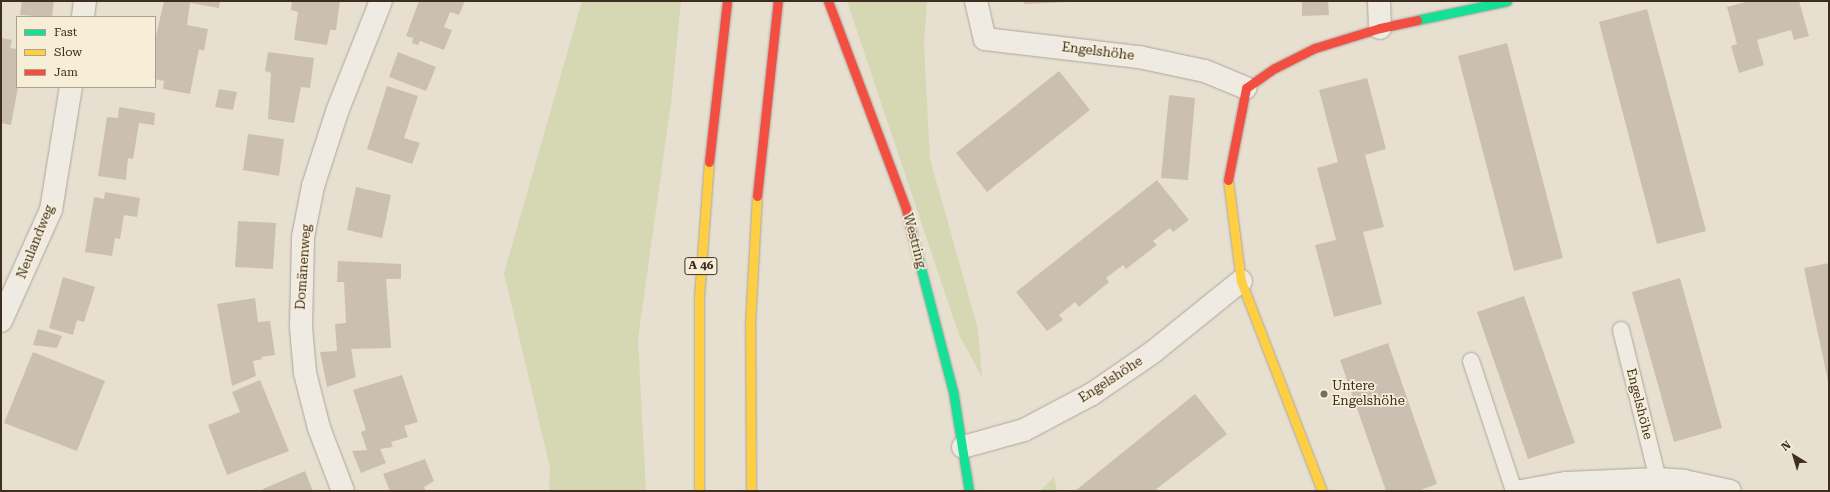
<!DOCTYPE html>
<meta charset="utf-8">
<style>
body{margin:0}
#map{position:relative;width:1830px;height:492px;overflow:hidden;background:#e7e0d1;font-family:"Roboto Serif",serif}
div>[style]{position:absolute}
.green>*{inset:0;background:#d6d7b3}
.building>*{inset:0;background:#cbbfb2}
.roads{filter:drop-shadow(0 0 1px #ada599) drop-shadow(0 0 1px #ada599)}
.lane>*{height:16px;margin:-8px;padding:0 8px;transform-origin:8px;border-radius:8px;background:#efebe3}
.street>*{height:22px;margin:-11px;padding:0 11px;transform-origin:11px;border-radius:11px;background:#efebe3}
.fast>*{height:9px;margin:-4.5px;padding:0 4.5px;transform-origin:4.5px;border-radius:4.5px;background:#16e098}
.slow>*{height:9px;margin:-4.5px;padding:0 4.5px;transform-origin:4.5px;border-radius:4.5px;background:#ffcf43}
.jam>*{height:9px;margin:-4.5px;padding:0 4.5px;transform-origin:4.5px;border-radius:4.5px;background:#f24e42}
.dots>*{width:11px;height:11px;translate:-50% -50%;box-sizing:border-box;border:2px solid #f7eed8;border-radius:50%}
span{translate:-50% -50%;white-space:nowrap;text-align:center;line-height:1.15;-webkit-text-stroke:3.5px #f7eed8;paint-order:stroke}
.shield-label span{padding:1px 3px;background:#f7eed8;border:1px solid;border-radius:3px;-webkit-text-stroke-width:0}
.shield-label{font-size:12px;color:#3d2e20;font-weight:700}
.street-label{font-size:13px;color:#3d2e20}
.poi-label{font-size:13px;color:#3d2e20}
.left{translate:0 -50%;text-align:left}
.frame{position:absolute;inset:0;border:2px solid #3d2e20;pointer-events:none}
.legend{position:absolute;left:16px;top:16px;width:140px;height:72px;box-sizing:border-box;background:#f7eed8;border:1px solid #ada18e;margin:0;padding:5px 7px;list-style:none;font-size:12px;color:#3d2e20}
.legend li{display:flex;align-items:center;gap:8px;height:20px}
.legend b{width:20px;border:1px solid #ada18e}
.north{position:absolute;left:1774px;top:436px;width:40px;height:40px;-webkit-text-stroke:3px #f7eed8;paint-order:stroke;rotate:322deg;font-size:11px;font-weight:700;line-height:16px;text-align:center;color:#3d2e20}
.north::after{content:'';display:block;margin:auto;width:14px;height:18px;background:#3d2e20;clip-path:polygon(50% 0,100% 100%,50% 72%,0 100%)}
</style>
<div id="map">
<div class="green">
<i style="clip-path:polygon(582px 1px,681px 1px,671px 103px,638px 339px,646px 491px,549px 491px,550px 468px,504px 273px)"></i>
<i style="clip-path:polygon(847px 1px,927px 1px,924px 46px,930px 159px,978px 329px,982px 377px,959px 335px)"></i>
<i style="clip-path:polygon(1054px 477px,1057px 491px,1040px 491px)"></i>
</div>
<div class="building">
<i style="clip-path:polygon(22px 1px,54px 1px,52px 17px,20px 15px)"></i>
<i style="clip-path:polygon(164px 1px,220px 1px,219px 8px,190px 3px,187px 25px,208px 29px,204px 51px,199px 49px,190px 94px,163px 89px,164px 81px,155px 79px,155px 40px)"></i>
<i style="clip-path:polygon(292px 1px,340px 1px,336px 30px,330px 30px,327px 45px,294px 40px,298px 12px,291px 10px)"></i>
<i style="clip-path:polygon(419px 1px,465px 1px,459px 15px,450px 12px,444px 27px,452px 30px,444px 50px,420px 41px,418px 45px,412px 43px,413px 38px,406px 36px)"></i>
<i style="clip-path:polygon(1023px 1px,1070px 1px,1070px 2px,1024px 4px)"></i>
<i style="clip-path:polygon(1302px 1px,1328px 1px,1329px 15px,1302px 16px)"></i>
<i style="clip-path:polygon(1749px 1px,1799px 1px,1809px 36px,1794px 40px,1791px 30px,1757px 40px,1764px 65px,1739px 73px,1731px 46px,1737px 44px,1727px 7px)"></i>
<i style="clip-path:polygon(1647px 9px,1706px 231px,1657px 244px,1599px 22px)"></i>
<i style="clip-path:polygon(1px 38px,12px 40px,10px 48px,17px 49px,18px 87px,11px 125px,1px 123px)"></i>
<i style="clip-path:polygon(1507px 43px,1563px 258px,1514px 271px,1458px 56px)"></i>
<i style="clip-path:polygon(268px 52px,314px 58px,310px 88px,301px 87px,294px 123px,268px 119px,271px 73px,265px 71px)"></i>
<i style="clip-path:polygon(398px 52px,436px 67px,426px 91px,389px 77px)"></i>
<i style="clip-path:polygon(1059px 71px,1090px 110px,987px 192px,956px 153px)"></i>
<i style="clip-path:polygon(1367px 78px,1386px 149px,1365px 155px,1384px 227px,1363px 232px,1382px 304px,1334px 317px,1315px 245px,1336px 240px,1317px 168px,1338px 162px,1319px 90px)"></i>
<i style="clip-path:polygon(387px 86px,418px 96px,404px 138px,420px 143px,412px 164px,367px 149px)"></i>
<i style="clip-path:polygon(219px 89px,237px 92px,233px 110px,215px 107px)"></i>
<i style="clip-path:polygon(1169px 95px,1195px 98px,1188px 180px,1161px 178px)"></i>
<i style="clip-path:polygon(119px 107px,155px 113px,154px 125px,139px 123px,133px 159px,128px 158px,126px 180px,98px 176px,107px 117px,118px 118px)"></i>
<i style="clip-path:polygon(248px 134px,284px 139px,279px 176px,243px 170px)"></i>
<i style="clip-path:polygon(1157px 180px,1189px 220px,1173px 232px,1170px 228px,1153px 241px,1157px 245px,1126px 269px,1123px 265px,1106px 278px,1109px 282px,1079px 307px,1075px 302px,1059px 315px,1063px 320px,1047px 331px,1016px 292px)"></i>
<i style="clip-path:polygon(356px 187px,391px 195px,382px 238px,347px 230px)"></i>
<i style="clip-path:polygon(105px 192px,140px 198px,137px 217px,124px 215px,120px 239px,115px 238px,112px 256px,85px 252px,94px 197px,104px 199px)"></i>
<i style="clip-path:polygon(238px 221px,276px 223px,273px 269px,235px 267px)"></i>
<i style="clip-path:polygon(338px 261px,401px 264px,401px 279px,386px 279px,391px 348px,351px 349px,356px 377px,327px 387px,320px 352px,337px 351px,335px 324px,346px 323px,344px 282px,337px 282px)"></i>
<i style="clip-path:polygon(1829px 263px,1829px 381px,1828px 381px,1804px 268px)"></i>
<i style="clip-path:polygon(63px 277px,95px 287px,84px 322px,77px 320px,73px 335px,49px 328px)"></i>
<i style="clip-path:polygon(1680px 278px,1722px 428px,1674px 442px,1632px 292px)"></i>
<i style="clip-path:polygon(1524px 296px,1575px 443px,1528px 459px,1477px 312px)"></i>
<i style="clip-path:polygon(255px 298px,258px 322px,270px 321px,275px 355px,261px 357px,263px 359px,253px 361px,256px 376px,232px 386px,217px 304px)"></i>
<i style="clip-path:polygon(38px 329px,62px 336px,57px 348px,33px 345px)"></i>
<i style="clip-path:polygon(1388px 343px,1437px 484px,1418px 491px,1386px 491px,1340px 360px)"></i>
<i style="clip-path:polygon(33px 352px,105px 381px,77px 451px,4px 423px)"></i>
<i style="clip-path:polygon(402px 375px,418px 422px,404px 426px,408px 437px,391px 442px,393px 447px,380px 449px,386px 463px,361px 473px,352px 451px,367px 450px,361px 432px,366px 430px,353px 390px)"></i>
<i style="clip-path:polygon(260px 380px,289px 451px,227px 475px,208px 425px,240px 412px,232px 392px)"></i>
<i style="clip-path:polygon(1195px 394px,1227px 434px,1154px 491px,1075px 491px)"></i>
<i style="clip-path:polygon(425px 459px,434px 481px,424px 487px,426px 491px,390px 491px,383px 474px)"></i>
<i style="clip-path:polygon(305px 471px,313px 491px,264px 491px,263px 489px)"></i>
</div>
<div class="roads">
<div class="lane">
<i style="left:1621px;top:330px;width:154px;rotate:76.1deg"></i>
<i style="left:1471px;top:361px;width:137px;rotate:71.7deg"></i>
</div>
<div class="street">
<i style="left:976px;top:1px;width:39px;rotate:77deg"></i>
<i style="left:985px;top:39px;width:155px;rotate:6.7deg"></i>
<i style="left:1139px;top:57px;width:67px;rotate:12deg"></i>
<i style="left:1205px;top:71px;width:44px;rotate:22.5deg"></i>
<i style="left:1379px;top:1px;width:27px;rotate:88deg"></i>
<i style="left:83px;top:17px;width:16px;rotate:-83deg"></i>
<i style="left:1px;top:321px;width:122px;rotate:-65.8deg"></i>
<i style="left:51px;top:210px;width:125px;rotate:-80.8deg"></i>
<i style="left:963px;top:447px;width:63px;rotate:-15.6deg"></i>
<i style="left:1024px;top:430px;width:77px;rotate:-27.9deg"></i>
<i style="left:1092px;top:394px;width:74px;rotate:-34.5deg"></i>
<i style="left:1153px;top:352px;width:113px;rotate:-38.9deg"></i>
<i style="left:343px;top:491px;width:67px;rotate:-110.9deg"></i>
<i style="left:319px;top:428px;width:57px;rotate:-104.3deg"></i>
<i style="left:305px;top:373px;width:46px;rotate:-95deg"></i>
<i style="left:301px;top:327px;width:90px;rotate:-88.7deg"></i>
<i style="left:303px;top:237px;width:52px;rotate:-78.9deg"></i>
<i style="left:313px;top:186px;width:81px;rotate:-72deg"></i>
<i style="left:338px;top:109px;width:116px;rotate:-68.3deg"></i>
<i style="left:1521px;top:491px;width:46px;rotate:-10.1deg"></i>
<i style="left:1566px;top:483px;width:92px;rotate:-2.5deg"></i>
<i style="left:1658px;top:479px;width:26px;rotate:4deg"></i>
<i style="left:1684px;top:481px;width:47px;rotate:12.3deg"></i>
</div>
<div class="fast">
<i style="left:1417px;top:20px;width:92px;rotate:-11.9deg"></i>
<i style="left:912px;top:234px;width:162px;rotate:75.4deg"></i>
<i style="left:953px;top:391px;width:101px;rotate:80.9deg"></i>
</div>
<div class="slow">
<i style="left:1228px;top:180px;width:102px;rotate:82.7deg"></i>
<i style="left:1241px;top:281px;width:225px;rotate:68.9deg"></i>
<i style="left:699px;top:491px;width:194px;rotate:-90deg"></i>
<i style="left:699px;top:297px;width:135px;rotate:-85.8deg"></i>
<i style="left:751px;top:491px;width:167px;rotate:-90.3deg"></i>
<i style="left:750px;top:324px;width:128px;rotate:-86.9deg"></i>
</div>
<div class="jam">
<i style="left:828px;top:1px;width:222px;rotate:69.4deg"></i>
<i style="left:906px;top:209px;width:26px;rotate:77deg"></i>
<i style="left:709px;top:162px;width:162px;rotate:-83.6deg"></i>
<i style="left:1228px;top:180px;width:94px;rotate:-78.9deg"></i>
<i style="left:1246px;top:88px;width:35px;rotate:-35deg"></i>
<i style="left:1275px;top:68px;width:45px;rotate:-26.6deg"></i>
<i style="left:1315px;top:48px;width:68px;rotate:-17.1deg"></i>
<i style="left:1380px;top:28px;width:38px;rotate:-12deg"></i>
<i style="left:757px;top:196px;width:196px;rotate:-83.9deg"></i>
</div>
</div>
<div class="dots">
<i style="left:1324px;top:394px;background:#786c5e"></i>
</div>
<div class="shield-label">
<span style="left:701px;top:266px">A 46</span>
</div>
<div class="street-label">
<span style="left:1098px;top:52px;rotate:7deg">Engelshöhe</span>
<span style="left:914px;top:241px;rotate:75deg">Westring</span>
<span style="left:36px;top:242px;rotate:-68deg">Neulandweg</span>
<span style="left:304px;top:267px;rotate:-86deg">Domänenweg</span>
<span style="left:1111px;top:380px;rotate:-33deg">Engelshöhe</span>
<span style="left:1639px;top:404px;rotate:76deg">Engelshöhe</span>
</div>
<div class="poi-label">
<span class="left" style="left:1332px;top:394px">Untere<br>Engelshöhe</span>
</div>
<div class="frame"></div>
<ul class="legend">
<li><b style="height:5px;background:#16e098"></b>Fast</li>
<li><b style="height:5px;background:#ffcf43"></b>Slow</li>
<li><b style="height:5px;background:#f24e42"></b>Jam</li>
</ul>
<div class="north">N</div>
</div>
